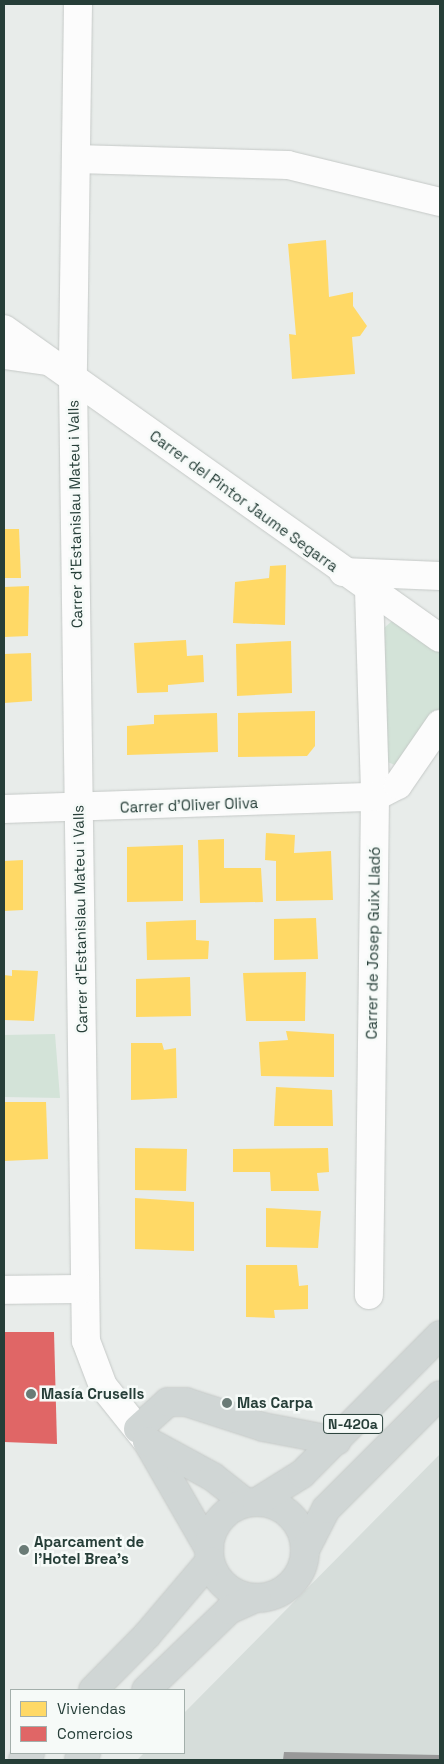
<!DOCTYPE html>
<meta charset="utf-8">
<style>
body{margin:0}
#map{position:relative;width:444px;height:1764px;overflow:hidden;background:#e8ecea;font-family:"Space Grotesk",sans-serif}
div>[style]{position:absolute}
.built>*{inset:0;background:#d6ddda}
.green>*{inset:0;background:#d3e3d8}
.homes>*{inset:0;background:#ffd966}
.shops>*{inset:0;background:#e06666}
.industry>*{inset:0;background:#999}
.roads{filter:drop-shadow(0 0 1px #c5c9c7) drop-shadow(0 0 1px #c5c9c7)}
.minor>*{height:28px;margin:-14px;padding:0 14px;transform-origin:14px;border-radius:14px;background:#fcfcfc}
.primary>*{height:28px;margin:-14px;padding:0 14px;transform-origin:14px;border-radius:14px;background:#d0d6d5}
.primary>.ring{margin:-14px;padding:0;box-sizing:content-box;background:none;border:28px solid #d0d6d5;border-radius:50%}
.dots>*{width:14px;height:14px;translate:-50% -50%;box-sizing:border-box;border:2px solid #f6faf8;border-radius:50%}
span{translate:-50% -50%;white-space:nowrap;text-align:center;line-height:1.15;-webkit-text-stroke:5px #f6faf8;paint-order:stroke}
.shield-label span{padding:1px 4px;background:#f6faf8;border:1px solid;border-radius:4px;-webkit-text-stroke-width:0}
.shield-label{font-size:14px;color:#263e38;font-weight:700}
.street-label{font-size:15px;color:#263e38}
.poi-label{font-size:15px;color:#263e38;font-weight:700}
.left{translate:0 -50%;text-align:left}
.frame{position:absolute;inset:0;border:5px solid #263e38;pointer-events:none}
.legend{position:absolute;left:10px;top:1689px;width:175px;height:65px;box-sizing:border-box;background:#f6faf8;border:1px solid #a3afab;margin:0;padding:6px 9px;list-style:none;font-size:15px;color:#263e38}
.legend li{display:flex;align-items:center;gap:10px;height:25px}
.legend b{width:25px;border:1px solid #a3afab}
</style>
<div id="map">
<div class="built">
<i style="clip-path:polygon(440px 1454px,440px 1760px,137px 1760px,144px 1753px,184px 1753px,184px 1713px)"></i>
</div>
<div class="green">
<i style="clip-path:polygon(392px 621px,440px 653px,440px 708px,395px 765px,385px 761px,384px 628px)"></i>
<i style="clip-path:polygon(55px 1034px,60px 1098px,4px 1097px,4px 1035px)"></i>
</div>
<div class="homes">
<i style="clip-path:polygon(326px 240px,329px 297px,353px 292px,353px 306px,367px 326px,360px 336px,352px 337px,355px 374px,292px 379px,289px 334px,296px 335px,288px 244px)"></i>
<i style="clip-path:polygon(4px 529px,19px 529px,21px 578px,4px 578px)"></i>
<i style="clip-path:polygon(286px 565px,285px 625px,233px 623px,235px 582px,269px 578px,270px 566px)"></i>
<i style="clip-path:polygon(29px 586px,28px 636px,4px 637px,4px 587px)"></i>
<i style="clip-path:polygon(186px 640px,187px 656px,203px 655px,204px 682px,168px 685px,168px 692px,137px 693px,134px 643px)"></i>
<i style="clip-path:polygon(291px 641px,292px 693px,237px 696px,236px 644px)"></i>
<i style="clip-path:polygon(31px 653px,32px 701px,4px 703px,4px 654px)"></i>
<i style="clip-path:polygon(315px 711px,315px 746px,307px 756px,238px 757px,238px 713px)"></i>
<i style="clip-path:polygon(217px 713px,218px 752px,127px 755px,127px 726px,154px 724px,154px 715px)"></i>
<i style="clip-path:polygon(266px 833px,295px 835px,294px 853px,331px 851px,333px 900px,276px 901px,276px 861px,265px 860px)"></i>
<i style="clip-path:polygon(224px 839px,224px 868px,261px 868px,263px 902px,200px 903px,198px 840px)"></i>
<i style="clip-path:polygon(183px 845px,183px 901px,127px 902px,127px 847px)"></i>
<i style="clip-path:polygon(23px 860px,23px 910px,4px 911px,4px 861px)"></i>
<i style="clip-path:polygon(316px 918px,318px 959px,274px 960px,274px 919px)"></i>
<i style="clip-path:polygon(196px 920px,196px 940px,209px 941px,208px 959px,147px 960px,146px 922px)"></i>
<i style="clip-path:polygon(12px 970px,38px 971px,34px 1021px,4px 1020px,4px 975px,12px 976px)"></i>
<i style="clip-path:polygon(306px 972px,305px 1021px,246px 1021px,243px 973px)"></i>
<i style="clip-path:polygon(190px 977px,191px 1016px,136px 1017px,136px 979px)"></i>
<i style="clip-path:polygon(286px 1031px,334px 1034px,334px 1077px,261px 1076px,259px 1042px,288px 1040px)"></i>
<i style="clip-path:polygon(131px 1043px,162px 1043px,164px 1050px,176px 1048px,177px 1098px,131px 1100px)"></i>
<i style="clip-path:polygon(276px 1087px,332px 1090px,333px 1126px,274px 1126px)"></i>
<i style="clip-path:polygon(4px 1102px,46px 1102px,48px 1159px,4px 1161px)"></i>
<i style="clip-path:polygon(135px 1148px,187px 1149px,186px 1191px,135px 1190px)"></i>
<i style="clip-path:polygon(328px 1148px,329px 1172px,317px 1173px,319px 1191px,271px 1191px,270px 1172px,233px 1172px,233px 1149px)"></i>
<i style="clip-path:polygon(135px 1198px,194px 1202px,194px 1251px,135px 1249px)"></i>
<i style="clip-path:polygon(266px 1208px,321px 1211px,318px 1248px,266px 1247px)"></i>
<i style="clip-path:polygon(246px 1265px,297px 1265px,299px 1286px,308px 1285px,308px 1309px,274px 1310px,275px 1318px,246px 1317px)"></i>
</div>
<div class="shops">
<i style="clip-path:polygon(4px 1332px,54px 1332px,57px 1444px,4px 1442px)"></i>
</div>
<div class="industry">
<i style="clip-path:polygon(284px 1752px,440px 1755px,440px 1760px,283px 1760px)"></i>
</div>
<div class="roads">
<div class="minor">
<i style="left:78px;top:4px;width:375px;rotate:90.8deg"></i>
<i style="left:73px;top:379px;width:962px;rotate:89.23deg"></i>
<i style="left:86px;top:1341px;width:48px;rotate:69.3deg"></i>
<i style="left:103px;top:1386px;width:70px;rotate:51.3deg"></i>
<i style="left:76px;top:159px;width:212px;rotate:1.6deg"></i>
<i style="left:288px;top:165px;width:156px;rotate:13.7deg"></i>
<i style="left:4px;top:329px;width:534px;rotate:35.33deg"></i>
<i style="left:4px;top:355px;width:43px;rotate:7.9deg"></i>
<i style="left:343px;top:572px;width:97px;rotate:2.4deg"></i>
<i style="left:369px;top:590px;width:207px;rotate:88.3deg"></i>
<i style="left:375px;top:797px;width:498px;rotate:90.7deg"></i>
<i style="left:4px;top:809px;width:371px;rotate:-1.9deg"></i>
<i style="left:375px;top:797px;width:26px;rotate:-28deg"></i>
<i style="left:398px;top:785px;width:74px;rotate:-55.5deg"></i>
<i style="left:4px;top:1290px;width:81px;rotate:-0.7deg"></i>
</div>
<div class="primary">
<i style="left:138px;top:1429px;width:40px;rotate:-42deg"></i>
<i style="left:168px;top:1402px;width:18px"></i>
<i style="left:186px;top:1402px;width:81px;rotate:18deg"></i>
<i style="left:263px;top:1427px;width:75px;rotate:10.7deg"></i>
<i style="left:147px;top:1441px;width:125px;rotate:60.1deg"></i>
<i style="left:147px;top:1441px;width:75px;rotate:28.6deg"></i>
<i style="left:213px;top:1477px;width:42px;rotate:38.2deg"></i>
<i class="ring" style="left:209px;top:1502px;width:68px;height:68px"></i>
<i style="left:257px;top:1502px;width:53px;rotate:-31.9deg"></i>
<i style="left:302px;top:1474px;width:196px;rotate:-45.2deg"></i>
<i style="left:305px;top:1550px;width:46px;rotate:-62.9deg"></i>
<i style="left:326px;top:1509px;width:161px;rotate:-45deg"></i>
<i style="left:93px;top:1690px;width:77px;rotate:-45.5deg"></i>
<i style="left:147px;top:1635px;width:97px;rotate:-49.6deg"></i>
<i style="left:146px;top:1690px;width:115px;rotate:-43.9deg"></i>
<i style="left:229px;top:1610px;width:30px;rotate:-24deg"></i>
<i style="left:23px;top:1760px;width:10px;rotate:-45deg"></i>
<i style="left:79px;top:1760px;width:10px;rotate:-45deg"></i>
</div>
</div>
<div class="dots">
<i style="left:31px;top:1394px;background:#6a7b76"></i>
<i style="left:227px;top:1403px;background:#6a7b76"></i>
<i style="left:24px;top:1550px;background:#6a7b76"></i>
</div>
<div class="shield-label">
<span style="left:353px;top:1424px">N-420a</span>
</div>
<div class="street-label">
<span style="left:244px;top:501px;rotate:36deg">Carrer del Pintor Jaume Segarra</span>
<span style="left:75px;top:514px;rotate:-91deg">Carrer d'Estanislau Mateu i Valls</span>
<span style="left:189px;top:805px;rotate:-2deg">Carrer d'Oliver Oliva</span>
<span style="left:80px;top:919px;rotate:-91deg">Carrer d'Estanislau Mateu i Valls</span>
<span style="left:373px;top:943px;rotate:-89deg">Carrer de Josep Guix Lladó</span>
</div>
<div class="poi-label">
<span class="left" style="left:41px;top:1394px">Masía Crusells</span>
<span class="left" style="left:237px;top:1403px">Mas Carpa</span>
<span class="left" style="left:34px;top:1550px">Aparcament de<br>l'Hotel Brea's</span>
</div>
<div class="frame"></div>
<ul class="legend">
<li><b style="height:14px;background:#ffd966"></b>Viviendas</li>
<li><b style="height:14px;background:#e06666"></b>Comercios</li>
</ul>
</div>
